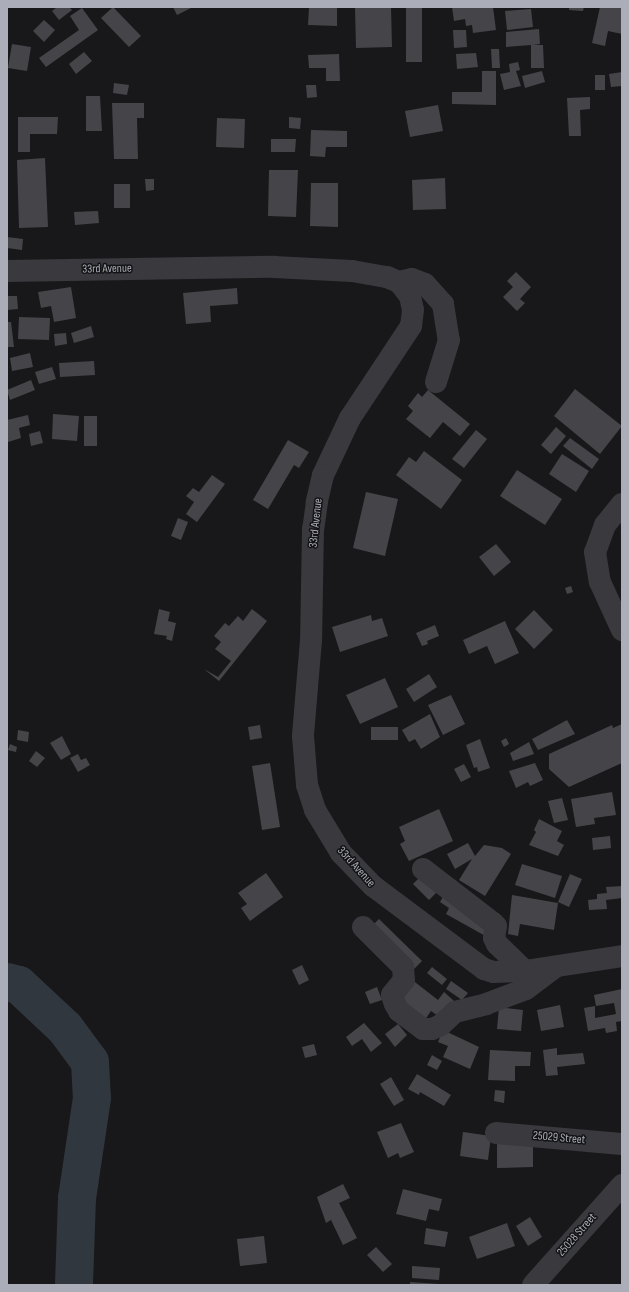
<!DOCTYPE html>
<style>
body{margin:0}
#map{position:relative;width:629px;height:1292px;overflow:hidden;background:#181719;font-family:"Sofia Sans Condensed",sans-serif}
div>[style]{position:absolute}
.river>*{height:38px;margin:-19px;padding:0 19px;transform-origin:19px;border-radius:19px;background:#31373e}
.building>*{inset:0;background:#454549}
.minor>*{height:22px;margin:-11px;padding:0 11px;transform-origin:11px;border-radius:11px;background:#39393e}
span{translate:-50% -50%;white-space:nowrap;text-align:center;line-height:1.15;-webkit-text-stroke:3px #131214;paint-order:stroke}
.street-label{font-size:12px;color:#abaeb8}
.frame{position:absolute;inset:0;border:8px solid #abaeb8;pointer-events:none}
</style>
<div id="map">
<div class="river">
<i style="left:7px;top:982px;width:12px;rotate:14deg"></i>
<i style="left:19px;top:985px;width:63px;rotate:43.1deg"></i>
<i style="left:65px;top:1028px;width:42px;rotate:53.7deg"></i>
<i style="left:90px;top:1062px;width:36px;rotate:87deg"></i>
<i style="left:92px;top:1098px;width:101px;rotate:98.5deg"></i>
<i style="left:77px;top:1198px;width:87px;rotate:92deg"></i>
</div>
<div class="building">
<i style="clip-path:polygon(57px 7px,69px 7px,72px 10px,59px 20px,52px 11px)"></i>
<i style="clip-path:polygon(113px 7px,141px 36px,129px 47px,101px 18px)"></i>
<i style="clip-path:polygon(173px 7px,193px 7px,177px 15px)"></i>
<i style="clip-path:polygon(309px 7px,337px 7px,337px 26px,308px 25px)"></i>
<i style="clip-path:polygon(355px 7px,391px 7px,392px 47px,356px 48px)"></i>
<i style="clip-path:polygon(406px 7px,422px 7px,422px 62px,406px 62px)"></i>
<i style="clip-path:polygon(452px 7px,493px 7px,496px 30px,473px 33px,472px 25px,466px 26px,465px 19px,454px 21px)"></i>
<i style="clip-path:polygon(569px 7px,584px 7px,583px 11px,569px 10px)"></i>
<i style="clip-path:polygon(600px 7px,622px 7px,622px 34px,608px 31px,605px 46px,592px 43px)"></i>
<i style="clip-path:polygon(82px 8px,98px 30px,46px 67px,39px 58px,79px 30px,70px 16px)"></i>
<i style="clip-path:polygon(531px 9px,533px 27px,507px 30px,505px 11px)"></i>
<i style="clip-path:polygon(44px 20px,55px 30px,44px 42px,33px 31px)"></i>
<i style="clip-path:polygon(539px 29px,540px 44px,533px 45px,543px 45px,544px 68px,531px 68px,531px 45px,506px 47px,506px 32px)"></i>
<i style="clip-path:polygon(453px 30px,466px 30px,467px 47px,454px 48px)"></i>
<i style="clip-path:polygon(12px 44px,31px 47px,27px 71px,8px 68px)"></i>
<i style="clip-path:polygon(491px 49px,499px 49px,500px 68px,492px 68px)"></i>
<i style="clip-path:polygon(84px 52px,92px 61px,76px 74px,69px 64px)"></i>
<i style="clip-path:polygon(476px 53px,478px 67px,457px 69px,456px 54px)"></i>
<i style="clip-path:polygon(339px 54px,340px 81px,326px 81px,326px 68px,309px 68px,308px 55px)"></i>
<i style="clip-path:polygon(518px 62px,520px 70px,516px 71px,521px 86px,504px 90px,500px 74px,510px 72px,509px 64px)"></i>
<i style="clip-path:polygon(482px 71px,496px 71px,496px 105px,452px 104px,452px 92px,482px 92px)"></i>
<i style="clip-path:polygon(542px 71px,545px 82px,525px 88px,522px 76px)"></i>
<i style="clip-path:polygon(622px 72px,622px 86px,611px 87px,609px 74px)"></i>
<i style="clip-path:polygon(595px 75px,605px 75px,605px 90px,595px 90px)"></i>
<i style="clip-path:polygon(114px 83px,129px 85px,127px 95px,113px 93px)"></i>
<i style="clip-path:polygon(306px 85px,316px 85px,317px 97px,307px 98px)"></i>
<i style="clip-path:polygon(86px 96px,100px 96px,102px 131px,86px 131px)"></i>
<i style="clip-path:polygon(590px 97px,590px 109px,580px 110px,581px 136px,569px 136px,567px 98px)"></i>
<i style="clip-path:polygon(112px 103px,144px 103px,144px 118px,137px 118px,138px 159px,114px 159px)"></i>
<i style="clip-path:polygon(438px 105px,443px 131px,410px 137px,405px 111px)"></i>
<i style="clip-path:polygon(18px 117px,58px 117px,57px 134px,30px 134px,30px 152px,18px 152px)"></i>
<i style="clip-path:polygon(289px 117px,301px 118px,300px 129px,289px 128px)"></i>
<i style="clip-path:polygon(217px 118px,245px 119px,244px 148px,216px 147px)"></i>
<i style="clip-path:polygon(311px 130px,347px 131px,347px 147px,326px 147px,325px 157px,310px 156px)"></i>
<i style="clip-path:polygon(271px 139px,296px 139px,295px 152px,271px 152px)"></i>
<i style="clip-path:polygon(45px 158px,48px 227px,19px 228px,17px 160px)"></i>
<i style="clip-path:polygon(269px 170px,298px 170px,296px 217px,268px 216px)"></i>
<i style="clip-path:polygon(445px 178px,446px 209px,413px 210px,412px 180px)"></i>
<i style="clip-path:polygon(145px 179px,154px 179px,154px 190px,146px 191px)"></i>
<i style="clip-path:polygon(311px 183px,338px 183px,338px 227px,310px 226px)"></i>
<i style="clip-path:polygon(114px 184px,130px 184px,130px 208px,114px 208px)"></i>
<i style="clip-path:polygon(98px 211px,99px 223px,75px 225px,74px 212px)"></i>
<i style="clip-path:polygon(7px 237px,23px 239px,22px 250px,7px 248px)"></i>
<i style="clip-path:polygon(516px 272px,531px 287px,520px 299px,525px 303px,517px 311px,503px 297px,513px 287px,507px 281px)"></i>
<i style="clip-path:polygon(71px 287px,76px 318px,54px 322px,51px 306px,41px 308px,38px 292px)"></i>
<i style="clip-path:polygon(237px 288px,238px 304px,210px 306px,211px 322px,186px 324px,183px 293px)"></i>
<i style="clip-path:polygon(7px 296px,17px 296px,18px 309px,7px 310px)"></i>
<i style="clip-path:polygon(19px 317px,50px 318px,49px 340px,18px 339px)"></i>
<i style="clip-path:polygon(7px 322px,11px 322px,14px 347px,7px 347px)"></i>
<i style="clip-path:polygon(91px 326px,94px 337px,74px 343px,71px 333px)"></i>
<i style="clip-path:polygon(66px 333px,67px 344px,55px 346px,54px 334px)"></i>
<i style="clip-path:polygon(30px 353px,33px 367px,12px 371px,10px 358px)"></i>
<i style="clip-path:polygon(94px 361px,95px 375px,60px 377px,59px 363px)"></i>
<i style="clip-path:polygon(52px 367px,56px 379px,39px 384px,35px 372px)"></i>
<i style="clip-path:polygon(31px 380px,35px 390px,10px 400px,7px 390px)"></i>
<i style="clip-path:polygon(575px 389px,622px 426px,600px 454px,554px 416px)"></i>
<i style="clip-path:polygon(428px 390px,470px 424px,460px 436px,443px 422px,430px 438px,406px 419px,413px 411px,408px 406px,418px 393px,422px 397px)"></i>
<i style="clip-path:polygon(53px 414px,79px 416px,77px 441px,52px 439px)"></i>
<i style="clip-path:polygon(28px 415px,30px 425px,19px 428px,21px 438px,8px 442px,7px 420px)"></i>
<i style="clip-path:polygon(84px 416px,97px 416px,97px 446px,84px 446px)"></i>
<i style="clip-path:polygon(556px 427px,566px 436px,551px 454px,541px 445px)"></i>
<i style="clip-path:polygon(476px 430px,487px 439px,464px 468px,452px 459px)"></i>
<i style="clip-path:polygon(40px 431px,43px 443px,31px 446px,29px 434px)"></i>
<i style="clip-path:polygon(570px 438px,599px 459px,592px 469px,563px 446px)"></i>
<i style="clip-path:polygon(288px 440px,309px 452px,299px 468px,294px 465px,268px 509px,253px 500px)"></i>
<i style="clip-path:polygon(424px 451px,462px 480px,441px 509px,396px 475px,409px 457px,416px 462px)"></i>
<i style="clip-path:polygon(562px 454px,589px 471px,576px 492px,549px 474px)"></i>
<i style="clip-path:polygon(517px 470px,562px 499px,545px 525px,500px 496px)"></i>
<i style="clip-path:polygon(212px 475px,225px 484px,197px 522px,186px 514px,194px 502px,186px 496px,193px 488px,199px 492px)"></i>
<i style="clip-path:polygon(366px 492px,398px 499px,385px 556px,353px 548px)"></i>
<i style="clip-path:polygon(178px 518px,188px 522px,181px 540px,171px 536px)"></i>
<i style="clip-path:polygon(496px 544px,511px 562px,494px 576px,479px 557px)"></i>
<i style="clip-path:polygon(571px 586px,573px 592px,567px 594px,565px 588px)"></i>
<i style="clip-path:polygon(159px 609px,170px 612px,168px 621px,176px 623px,172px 641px,166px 639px,167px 636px,154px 634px)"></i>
<i style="clip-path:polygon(252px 609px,267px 621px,219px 681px,204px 669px,218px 677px,231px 661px,215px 649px,221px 642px,214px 636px,225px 623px,229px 626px,238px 616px,243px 621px)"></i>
<i style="clip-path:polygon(534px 610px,553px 630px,534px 649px,515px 629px)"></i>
<i style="clip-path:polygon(371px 615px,372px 621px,382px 618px,388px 636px,340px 652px,332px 627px)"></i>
<i style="clip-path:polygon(505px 621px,519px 653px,495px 664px,487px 646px,469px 654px,463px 640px)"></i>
<i style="clip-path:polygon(435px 625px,439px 636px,427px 641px,428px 644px,422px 646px,416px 633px)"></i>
<i style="clip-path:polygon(429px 674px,437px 687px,414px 702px,406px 689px)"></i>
<i style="clip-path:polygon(385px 678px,398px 707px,360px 724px,346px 695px)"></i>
<i style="clip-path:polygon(451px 695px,465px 724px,443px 735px,428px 705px)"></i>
<i style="clip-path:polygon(430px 714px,440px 737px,421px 749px,415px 739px,409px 742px,402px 730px)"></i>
<i style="clip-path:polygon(567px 720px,575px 734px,538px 750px,532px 739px)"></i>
<i style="clip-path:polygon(622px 724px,622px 763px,569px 787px,549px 769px,549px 754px,612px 725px,613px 728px)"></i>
<i style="clip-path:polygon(260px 725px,262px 738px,250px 740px,248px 727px)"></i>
<i style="clip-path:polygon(371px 727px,398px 727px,398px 740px,371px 740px)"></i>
<i style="clip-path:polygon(18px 730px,29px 732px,28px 742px,17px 740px)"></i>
<i style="clip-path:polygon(62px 736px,71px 754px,61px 760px,50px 743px)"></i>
<i style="clip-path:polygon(506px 738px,509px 744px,504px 747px,501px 741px)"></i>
<i style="clip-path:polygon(480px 739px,490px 768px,478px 772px,477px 767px,474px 768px,466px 745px)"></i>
<i style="clip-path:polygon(529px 742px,534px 754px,513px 761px,510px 753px)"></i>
<i style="clip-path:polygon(10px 744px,17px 747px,16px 752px,8px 750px)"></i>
<i style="clip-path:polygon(36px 751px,45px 758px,37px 767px,29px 761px)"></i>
<i style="clip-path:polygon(78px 754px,81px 760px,86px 758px,90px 765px,78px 772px,70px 758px)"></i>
<i style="clip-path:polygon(270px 763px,280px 827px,262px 830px,252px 766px)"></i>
<i style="clip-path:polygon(535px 763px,543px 780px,530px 786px,528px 782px,516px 788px,509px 771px)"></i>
<i style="clip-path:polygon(464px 764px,471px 777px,461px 782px,454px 769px)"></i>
<i style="clip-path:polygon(612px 792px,616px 815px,594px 818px,595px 824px,576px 827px,571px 799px)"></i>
<i style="clip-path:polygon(562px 798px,568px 820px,554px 823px,548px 801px)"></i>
<i style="clip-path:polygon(439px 809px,453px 841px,409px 861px,400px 844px,405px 841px,399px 827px)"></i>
<i style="clip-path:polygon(539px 819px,562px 831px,557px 841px,564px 845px,558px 856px,529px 845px,536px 832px,534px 830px)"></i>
<i style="clip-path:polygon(610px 836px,611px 848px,593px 850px,592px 838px)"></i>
<i style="clip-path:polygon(468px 843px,475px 856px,484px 845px,502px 848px,511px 854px,485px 896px,459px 880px,472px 859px,455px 869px,447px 854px)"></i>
<i style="clip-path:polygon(522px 864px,562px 876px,555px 898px,515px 885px)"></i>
<i style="clip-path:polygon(266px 873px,283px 897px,250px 921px,241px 908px,247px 904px,238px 893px)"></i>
<i style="clip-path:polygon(424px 873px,440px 889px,429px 900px,413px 884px)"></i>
<i style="clip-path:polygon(570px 874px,582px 879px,569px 907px,558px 902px)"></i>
<i style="clip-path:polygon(622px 886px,622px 898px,606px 900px,607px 909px,589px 910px,588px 900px,597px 899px,597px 894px,607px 893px,606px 887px)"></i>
<i style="clip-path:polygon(444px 895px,496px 927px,489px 938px,446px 914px,449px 908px,440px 902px)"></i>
<i style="clip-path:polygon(512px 895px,558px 903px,554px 930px,520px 924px,518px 936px,508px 934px)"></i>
<i style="clip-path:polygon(379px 919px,422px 961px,413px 970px,370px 928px)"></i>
<i style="clip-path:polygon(302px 965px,309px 980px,299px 985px,292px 970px)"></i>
<i style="clip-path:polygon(432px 967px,447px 979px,442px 985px,427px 973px)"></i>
<i style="clip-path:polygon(411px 979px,438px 1000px,444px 992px,454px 1001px,441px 1018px,431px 1011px,424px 1021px,396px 999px)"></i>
<i style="clip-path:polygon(451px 981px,468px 993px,462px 1000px,446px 989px)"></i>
<i style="clip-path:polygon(377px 987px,382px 1000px,370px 1004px,365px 992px)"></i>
<i style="clip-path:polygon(622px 989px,622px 1021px,616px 1022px,617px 1031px,606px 1033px,605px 1028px,588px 1031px,584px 1008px,595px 1006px,595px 1018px,616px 1014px,614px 1003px,596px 1006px,594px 995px)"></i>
<i style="clip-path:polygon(560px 1005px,564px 1027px,541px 1031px,537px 1010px)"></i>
<i style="clip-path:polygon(499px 1007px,523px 1010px,521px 1031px,497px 1029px)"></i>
<i style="clip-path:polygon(364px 1023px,382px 1043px,371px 1052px,362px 1039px,352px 1046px,346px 1037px)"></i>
<i style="clip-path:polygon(398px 1024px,407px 1035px,395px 1047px,385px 1034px)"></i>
<i style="clip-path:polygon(443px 1030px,479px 1047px,470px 1069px,443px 1057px,448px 1046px,438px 1042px)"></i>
<i style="clip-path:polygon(314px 1044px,317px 1055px,305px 1058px,302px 1047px)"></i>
<i style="clip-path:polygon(557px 1048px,557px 1055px,583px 1053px,585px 1064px,557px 1067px,558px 1075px,546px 1076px,543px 1050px)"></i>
<i style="clip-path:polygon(490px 1050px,531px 1052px,530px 1066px,515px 1066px,515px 1081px,488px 1080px)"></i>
<i style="clip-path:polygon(432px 1055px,442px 1061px,437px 1070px,427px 1065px)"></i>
<i style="clip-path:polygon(417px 1074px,451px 1095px,444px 1106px,420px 1092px,419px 1095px,408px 1089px)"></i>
<i style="clip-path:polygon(391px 1077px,404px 1100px,394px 1106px,380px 1084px)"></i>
<i style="clip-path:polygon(495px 1090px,505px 1091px,504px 1103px,494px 1101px)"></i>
<i style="clip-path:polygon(401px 1123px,414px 1152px,400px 1158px,398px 1153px,388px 1158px,377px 1132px)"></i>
<i style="clip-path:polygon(463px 1132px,491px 1136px,488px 1160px,460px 1156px)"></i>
<i style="clip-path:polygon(533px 1140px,533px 1167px,497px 1168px,497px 1141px)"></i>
<i style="clip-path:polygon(343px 1184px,350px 1198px,339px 1203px,357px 1238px,343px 1245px,331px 1220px,326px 1223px,317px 1197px)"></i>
<i style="clip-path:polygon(403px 1189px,442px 1199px,439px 1211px,429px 1209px,426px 1221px,396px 1214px)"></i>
<i style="clip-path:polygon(530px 1217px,542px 1237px,528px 1246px,516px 1226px)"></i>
<i style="clip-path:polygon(507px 1223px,515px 1246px,477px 1259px,469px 1237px)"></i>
<i style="clip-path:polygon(426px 1228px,448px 1232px,445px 1247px,424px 1244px)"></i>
<i style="clip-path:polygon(264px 1236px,267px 1263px,240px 1266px,237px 1239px)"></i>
<i style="clip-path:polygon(376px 1247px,392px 1264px,383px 1272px,367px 1255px)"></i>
<i style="clip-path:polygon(412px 1266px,440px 1268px,439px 1280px,412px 1278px)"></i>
<i style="clip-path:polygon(410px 1282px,439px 1284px,439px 1285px,410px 1285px)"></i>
</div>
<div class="minor">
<i style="left:7px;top:271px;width:267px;rotate:-0.9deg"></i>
<i style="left:274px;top:267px;width:78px;rotate:2.9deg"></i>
<i style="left:352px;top:271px;width:36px;rotate:10deg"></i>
<i style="left:387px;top:277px;width:13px;rotate:23deg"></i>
<i style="left:399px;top:282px;width:18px;rotate:52deg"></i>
<i style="left:410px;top:296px;width:14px;rotate:78deg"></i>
<i style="left:413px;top:310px;width:16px;rotate:97deg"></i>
<i style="left:411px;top:326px;width:110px;rotate:123.5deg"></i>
<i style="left:350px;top:418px;width:63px;rotate:115.3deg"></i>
<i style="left:323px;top:475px;width:28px;rotate:103deg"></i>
<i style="left:317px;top:502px;width:27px;rotate:98deg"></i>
<i style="left:313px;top:529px;width:111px;rotate:91deg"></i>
<i style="left:311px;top:640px;width:96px;rotate:94.8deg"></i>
<i style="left:303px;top:736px;width:49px;rotate:85.3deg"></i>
<i style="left:307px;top:785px;width:26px;rotate:72deg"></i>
<i style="left:315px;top:810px;width:50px;rotate:58.8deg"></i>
<i style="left:341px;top:853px;width:46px;rotate:45.9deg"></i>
<i style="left:373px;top:886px;width:139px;rotate:36.8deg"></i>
<i style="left:484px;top:969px;width:9px;rotate:18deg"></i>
<i style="left:493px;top:972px;width:32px;rotate:-2deg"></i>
<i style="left:525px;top:971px;width:98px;rotate:-8.8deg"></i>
<i style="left:399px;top:282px;width:13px;rotate:-13deg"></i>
<i style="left:412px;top:279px;width:14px;rotate:21deg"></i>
<i style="left:425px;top:284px;width:27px;rotate:48deg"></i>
<i style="left:443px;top:304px;width:36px;rotate:81deg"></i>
<i style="left:449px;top:340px;width:44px;rotate:107.2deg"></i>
<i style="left:622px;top:504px;width:27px;rotate:129deg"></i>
<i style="left:605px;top:525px;width:29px;rotate:110deg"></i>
<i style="left:595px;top:552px;width:30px;rotate:81deg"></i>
<i style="left:600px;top:582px;width:53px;rotate:65.4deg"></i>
<i style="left:423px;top:869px;width:88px;rotate:37.6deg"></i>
<i style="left:493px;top:923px;width:4px;rotate:45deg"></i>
<i style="left:496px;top:926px;width:12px;rotate:99deg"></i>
<i style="left:494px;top:938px;width:7px;rotate:63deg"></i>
<i style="left:497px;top:944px;width:39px;rotate:44deg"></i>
<i style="left:363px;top:927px;width:57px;rotate:45deg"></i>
<i style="left:403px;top:967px;width:13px;rotate:86deg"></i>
<i style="left:404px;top:980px;width:19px;rotate:129deg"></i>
<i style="left:392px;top:995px;width:9px;rotate:72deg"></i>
<i style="left:395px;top:1004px;width:8px;rotate:60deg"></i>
<i style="left:399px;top:1011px;width:30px;rotate:37deg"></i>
<i style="left:423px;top:1029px;width:9px"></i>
<i style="left:432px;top:1029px;width:10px;rotate:-24deg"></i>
<i style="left:441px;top:1025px;width:19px;rotate:-43deg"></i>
<i style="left:455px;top:1012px;width:32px;rotate:-14deg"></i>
<i style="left:486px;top:1004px;width:43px;rotate:-20.6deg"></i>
<i style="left:526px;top:989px;width:35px;rotate:-37deg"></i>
<i style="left:496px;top:1133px;width:126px;rotate:5deg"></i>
<i style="left:533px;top:1285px;width:134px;rotate:-48.3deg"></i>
</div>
<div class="street-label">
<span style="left:107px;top:269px;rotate:-1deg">33rd Avenue</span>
<span style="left:316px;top:523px;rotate:-84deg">33rd Avenue</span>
<span style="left:356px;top:867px;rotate:48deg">33rd Avenue</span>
<span style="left:559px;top:1138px;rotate:5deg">25029 Street</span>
<span style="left:577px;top:1235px;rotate:-49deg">25028 Street</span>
</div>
<div class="frame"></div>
</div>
